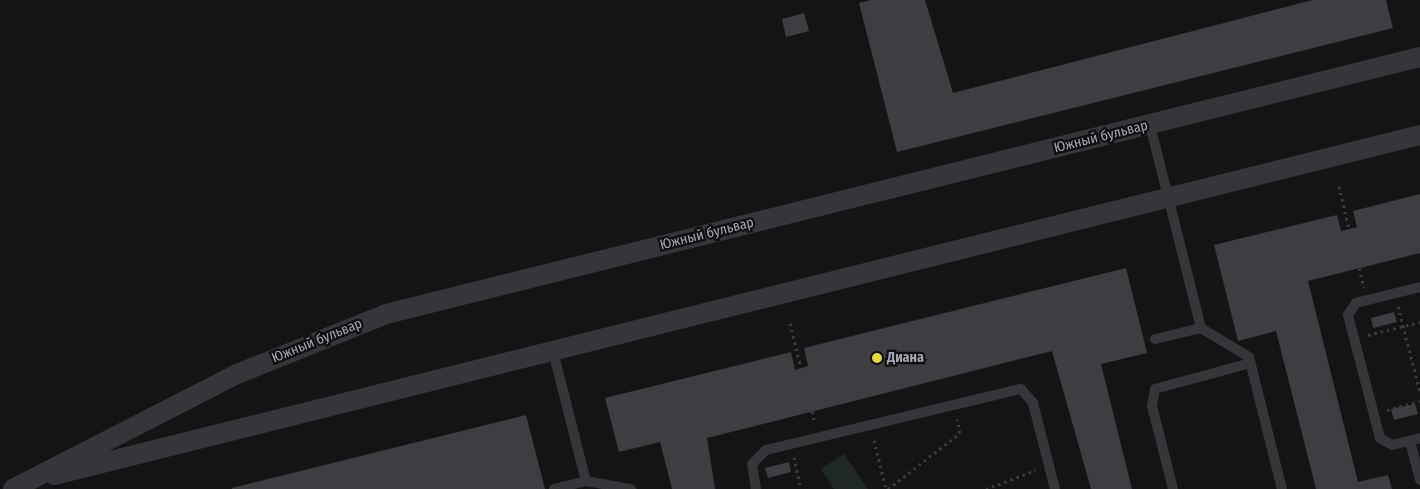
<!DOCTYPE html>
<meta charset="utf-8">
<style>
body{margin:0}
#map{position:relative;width:1420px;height:489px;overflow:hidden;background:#141415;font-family:"Fira Sans Condensed",sans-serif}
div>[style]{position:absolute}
.green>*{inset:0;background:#202823}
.building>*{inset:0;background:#3e3e42}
.path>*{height:3px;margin-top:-1.5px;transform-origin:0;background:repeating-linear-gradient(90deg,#3b3b41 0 2.5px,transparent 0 6.5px)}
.lane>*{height:10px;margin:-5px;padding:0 5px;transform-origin:5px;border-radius:5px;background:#35353a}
.street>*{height:20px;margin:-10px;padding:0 10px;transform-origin:10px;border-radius:10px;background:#35353a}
.dots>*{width:14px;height:14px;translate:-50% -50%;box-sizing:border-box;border:2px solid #0f0f10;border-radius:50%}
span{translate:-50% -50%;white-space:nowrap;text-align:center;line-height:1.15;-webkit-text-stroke:4.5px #0f0f10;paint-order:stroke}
.street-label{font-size:14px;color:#a6a7b5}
.poi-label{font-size:14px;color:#a6a7b5;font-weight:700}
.left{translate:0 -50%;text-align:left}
</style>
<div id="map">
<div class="green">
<i style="clip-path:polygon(844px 454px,868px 489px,834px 489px,821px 469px)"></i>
</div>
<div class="building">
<i style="clip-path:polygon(871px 0,925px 0,953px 93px,1313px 0,1386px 0,1393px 28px,897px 152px,859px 3px)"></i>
<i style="clip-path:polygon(804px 13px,809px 31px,786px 37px,782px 19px)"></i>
<i style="clip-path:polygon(1420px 194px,1420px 253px,1308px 281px,1358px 482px,1388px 475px,1392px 489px,1316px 489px,1276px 331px,1238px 341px,1214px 245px,1337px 215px,1341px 231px,1357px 227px,1353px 211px)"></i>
<i style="clip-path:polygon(1126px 268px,1147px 353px,1101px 364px,1132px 489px,1091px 489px,1052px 351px,707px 438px,715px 489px,672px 489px,660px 442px,619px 452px,605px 398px,791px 352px,795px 370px,808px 366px,804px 348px)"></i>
<i style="clip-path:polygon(1394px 312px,1397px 322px,1373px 328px,1371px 318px)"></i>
<i style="clip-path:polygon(1415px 404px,1418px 414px,1394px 420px,1391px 409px)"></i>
<i style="clip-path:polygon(526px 415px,545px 489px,232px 489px,232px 488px)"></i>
<i style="clip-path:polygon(789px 462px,791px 472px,768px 478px,765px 468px)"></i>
</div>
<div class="path">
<i style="left:1339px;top:186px;width:44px;rotate:76.9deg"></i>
<i style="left:1359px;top:268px;width:20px;rotate:75deg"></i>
<i style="left:1398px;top:306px;width:89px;rotate:75.7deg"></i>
<i style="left:790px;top:323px;width:46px;rotate:76.3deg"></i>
<i style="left:1368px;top:335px;width:54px;rotate:-14deg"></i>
<i style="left:1387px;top:410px;width:34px;rotate:-15deg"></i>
<i style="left:812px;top:411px;width:12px;rotate:76deg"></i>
<i style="left:874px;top:440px;width:50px;rotate:76.2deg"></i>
<i style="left:794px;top:457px;width:33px;rotate:78deg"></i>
<i style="left:888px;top:489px;width:91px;rotate:-37.9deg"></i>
<i style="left:960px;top:433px;width:14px;rotate:-102deg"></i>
<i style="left:986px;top:489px;width:53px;rotate:-20.8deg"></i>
</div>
<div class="lane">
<i style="left:1150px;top:125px;width:209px;rotate:75.9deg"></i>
<i style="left:1201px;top:328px;width:56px;rotate:31.1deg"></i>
<i style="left:1249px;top:357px;width:136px;rotate:76deg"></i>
<i style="left:1420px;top:287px;width:66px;rotate:166deg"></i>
<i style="left:1356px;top:303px;width:14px;rotate:124deg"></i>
<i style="left:1348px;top:315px;width:127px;rotate:75.4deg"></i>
<i style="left:1380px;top:438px;width:14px;rotate:30deg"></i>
<i style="left:1392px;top:445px;width:29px;rotate:-14deg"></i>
<i style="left:1155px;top:339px;width:47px;rotate:-13.4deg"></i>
<i style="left:553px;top:351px;width:134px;rotate:75.8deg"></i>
<i style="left:586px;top:481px;width:46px;rotate:10.1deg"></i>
<i style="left:1410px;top:441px;width:40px;rotate:75.6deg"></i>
<i style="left:554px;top:489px;width:33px;rotate:-14deg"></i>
<i style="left:756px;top:489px;width:25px;rotate:-99deg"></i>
<i style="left:752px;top:464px;width:20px;rotate:-45deg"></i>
<i style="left:766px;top:450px;width:262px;rotate:-13.5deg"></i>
<i style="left:1021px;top:389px;width:18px;rotate:49deg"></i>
<i style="left:1033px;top:403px;width:89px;rotate:75.7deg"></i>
<i style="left:1173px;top:489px;width:86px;rotate:-104.2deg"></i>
<i style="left:1152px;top:406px;width:17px;rotate:-80deg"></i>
<i style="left:1155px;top:389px;width:99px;rotate:-15.2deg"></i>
</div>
<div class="street">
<i style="left:54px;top:475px;width:1408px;rotate:-13.98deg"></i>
<i style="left:13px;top:489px;width:252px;rotate:-27.2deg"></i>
<i style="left:237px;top:374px;width:161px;rotate:-21.9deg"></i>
<i style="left:386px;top:314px;width:1065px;rotate:-13.96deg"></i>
</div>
<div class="dots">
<i style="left:877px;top:358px;background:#e6da3b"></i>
</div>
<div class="street-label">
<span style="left:1101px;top:137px;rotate:-14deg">Южный бульвар</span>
<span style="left:707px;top:234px;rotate:-14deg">Южный бульвар</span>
<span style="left:317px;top:341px;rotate:-22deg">Южный бульвар</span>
</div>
<div class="poi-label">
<span class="left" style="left:887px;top:358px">Диана</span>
</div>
</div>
